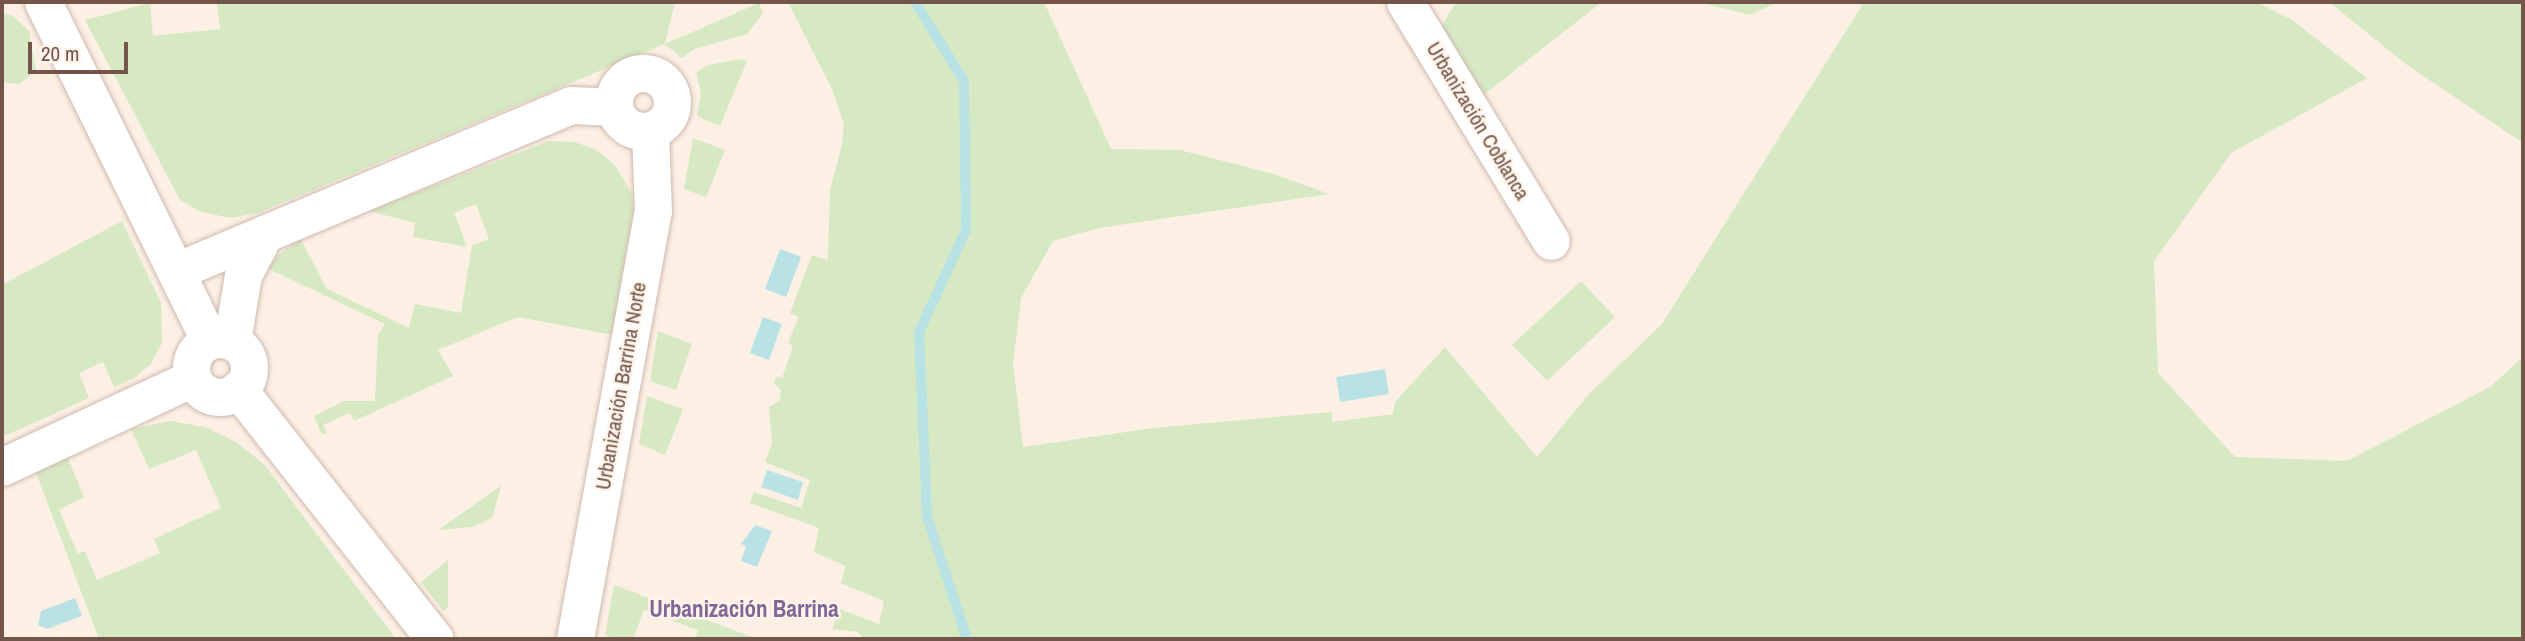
<!DOCTYPE html>
<meta charset="utf-8">
<style>
body{margin:0}
#map{position:relative;width:2525px;height:641px;overflow:hidden;background:#fcf0e4;font-family:"Archivo Narrow",sans-serif}
div>[style]{position:absolute}
.green>*{inset:0;background:#d6e9c3}
.water>*{inset:0;background:#b9e2e5}
.stream>*{height:10px;margin:-5px;padding:0 5px;transform-origin:5px;border-radius:5px;background:#b9e2e5}
.roads{filter:drop-shadow(0 0 2px #cfb9ae) drop-shadow(0 0 2px #cfb9ae)}
.minor>*{height:37px;margin:-18.5px;padding:0 18.5px;transform-origin:18.5px;border-radius:18.5px;background:#fff}
.minor>.ring{margin:-18.5px;padding:0;box-sizing:content-box;background:none;border:37px solid #fff;border-radius:50%}
span{translate:-50% -50%;white-space:nowrap;text-align:center;line-height:1.15;-webkit-text-stroke:5px #fff5ea;paint-order:stroke}
.street-label{font-size:21px;color:#74554a}
.neighbourhood-label{font-size:23px;color:#826697;font-weight:700}
.frame{position:absolute;inset:0;border:4px solid #74554a;pointer-events:none}
.scale{position:absolute;left:28px;top:42px;width:100px;height:32px;box-sizing:border-box;border:4px solid #74554a;border-top:0;padding-left:9px;font-size:21px;line-height:24px;white-space:nowrap;color:#74554a;-webkit-text-stroke:5px #fff5ea;paint-order:stroke}
</style>
<div id="map">
<div class="green">
<i style="clip-path:polygon(217px 2px,675px 2px,665px 44px,759px 3px,763px 13px,747px 34px,695px 49px,682px 58px,664px 44px,258px 213px,231px 218px,201px 212px,180px 200px,85px 20px,150px 3px,153px 36px,220px 29px)"></i>
<i style="clip-path:polygon(788px 2px,1044px 2px,1111px 149px,1180px 150px,1274px 174px,1329px 194px,1099px 228px,1053px 241px,1021px 298px,1013px 364px,1023px 447px,1153px 428px,1332px 412px,1332px 422px,1393px 414px,1395px 402px,1445px 347px,1537px 457px,1589px 394px,1662px 324px,1864px 2px,2256px 2px,2292px 20px,2367px 78px,2231px 153px,2154px 261px,2158px 373px,2235px 457px,2347px 461px,2490px 387px,2523px 357px,2523px 639px,865px 639px,857px 632px,832px 629px,840px 609px,879px 624px,884px 601px,841px 583px,846px 566px,814px 552px,819px 528px,750px 503px,754px 492px,801px 508px,810px 480px,765px 462px,772px 443px,769px 407px,780px 400px,781px 390px,774px 383px,777px 376px,782px 378px,793px 347px,788px 342px,799px 317px,790px 313px,812px 255px,828px 260px,830px 190px,842px 145px,844px 124px,832px 89px)"></i>
<i style="clip-path:polygon(1462px 2px,1602px 2px,1482px 96px,1440px 29px,1454px 5px)"></i>
<i style="clip-path:polygon(1698px 2px,1778px 2px,1750px 15px)"></i>
<i style="clip-path:polygon(2329px 2px,2523px 2px,2523px 143px,2407px 65px)"></i>
<i style="clip-path:polygon(2px 13px,13px 16px,29px 31px,36px 71px,19px 84px,2px 82px)"></i>
<i style="clip-path:polygon(740px 59px,747px 61px,720px 126px,697px 116px,701px 93px,696px 73px,708px 65px)"></i>
<i style="clip-path:polygon(693px 138px,725px 150px,706px 197px,684px 189px)"></i>
<i style="clip-path:polygon(549px 141px,575px 142px,596px 150px,615px 165px,631px 192px,634px 208px,613px 335px,518px 317px,438px 350px,453px 376px,354px 421px,350px 413px,323px 425px,327px 433px,322px 435px,314px 416px,344px 401px,375px 401px,378px 335px,385px 324px,269px 269px,276px 257px,300px 238px,327px 289px,409px 328px,415px 304px,461px 313px,472px 246px,489px 239px,476px 204px,454px 213px,467px 247px,413px 237px,415px 223px,369px 211px)"></i>
<i style="clip-path:polygon(122px 221px,161px 303px,162px 343px,151px 364px,134px 378px,114px 387px,103px 362px,79px 373px,89px 398px,2px 437px,2px 285px)"></i>
<i style="clip-path:polygon(1581px 281px,1615px 317px,1547px 381px,1512px 345px)"></i>
<i style="clip-path:polygon(658px 331px,692px 344px,676px 390px,650px 381px)"></i>
<i style="clip-path:polygon(647px 396px,683px 409px,665px 455px,639px 444px)"></i>
<i style="clip-path:polygon(170px 421px,205px 427px,236px 442px,264px 464px,396px 639px,99px 639px,35px 470px,67px 456px,84px 497px,59px 510px,78px 554px,85px 551px,97px 580px,160px 553px,154px 539px,221px 508px,196px 450px,149px 469px,131px 429px)"></i>
<i style="clip-path:polygon(501px 486px,492px 518px,473px 527px,438px 530px)"></i>
<i style="clip-path:polygon(448px 560px,448px 607px,443px 611px,421px 582px)"></i>
<i style="clip-path:polygon(614px 585px,690px 614px,758px 639px,695px 639px,698px 630px,644px 610px,633px 639px,615px 639px,605px 635px)"></i>
</div>
<div class="water">
<i style="clip-path:polygon(780px 249px,801px 257px,786px 297px,765px 289px)"></i>
<i style="clip-path:polygon(763px 317px,782px 324px,769px 360px,750px 353px)"></i>
<i style="clip-path:polygon(1385px 369px,1389px 394px,1340px 402px,1336px 377px)"></i>
<i style="clip-path:polygon(767px 470px,803px 482px,798px 500px,761px 487px)"></i>
<i style="clip-path:polygon(755px 525px,772px 531px,757px 567px,741px 561px,746px 546px,741px 544px)"></i>
<i style="clip-path:polygon(75px 598px,82px 616px,47px 629px,38px 625px,41px 611px)"></i>
</div>
<div class="stream">
<i style="left:915px;top:2px;width:93px;rotate:58.2deg"></i>
<i style="left:964px;top:81px;width:149px;rotate:89.2deg"></i>
<i style="left:966px;top:230px;width:112px;rotate:114.7deg"></i>
<i style="left:919px;top:332px;width:185px;rotate:87.5deg"></i>
<i style="left:927px;top:517px;width:128px;rotate:71.8deg"></i>
</div>
<div class="roads">
<div class="minor">
<i style="left:43px;top:2px;width:377px;rotate:63.8deg"></i>
<i style="left:1405px;top:2px;width:280px;rotate:58.6deg"></i>
<i class="ring" style="left:614px;top:73px;width:21px;height:21px"></i>
<i style="left:176px;top:271px;width:428px;rotate:-22.8deg"></i>
<i style="left:571px;top:105px;width:43px;rotate:2.7deg"></i>
<i class="ring" style="left:191px;top:339px;width:21px;height:21px"></i>
<i style="left:232px;top:341px;width:67px;rotate:-80.5deg"></i>
<i style="left:243px;top:275px;width:47px;rotate:-62.4deg"></i>
<i style="left:238px;top:389px;width:318px;rotate:51.8deg"></i>
<i style="left:2px;top:467px;width:208px;rotate:-25deg"></i>
<i style="left:575px;top:639px;width:435px;rotate:-79.7deg"></i>
<i style="left:653px;top:211px;width:79px;rotate:-92.2deg"></i>
</div>
</div>
<div class="street-label">
<span style="left:1478px;top:121px;rotate:59deg">Urbanización Coblanca</span>
<span style="left:621px;top:386px;rotate:-80deg">Urbanización Barrina Norte</span>
</div>
<div class="neighbourhood-label">
<span style="left:744px;top:609px">Urbanización Barrina</span>
</div>
<div class="frame"></div>
<div class="scale">20 m</div>
</div>
